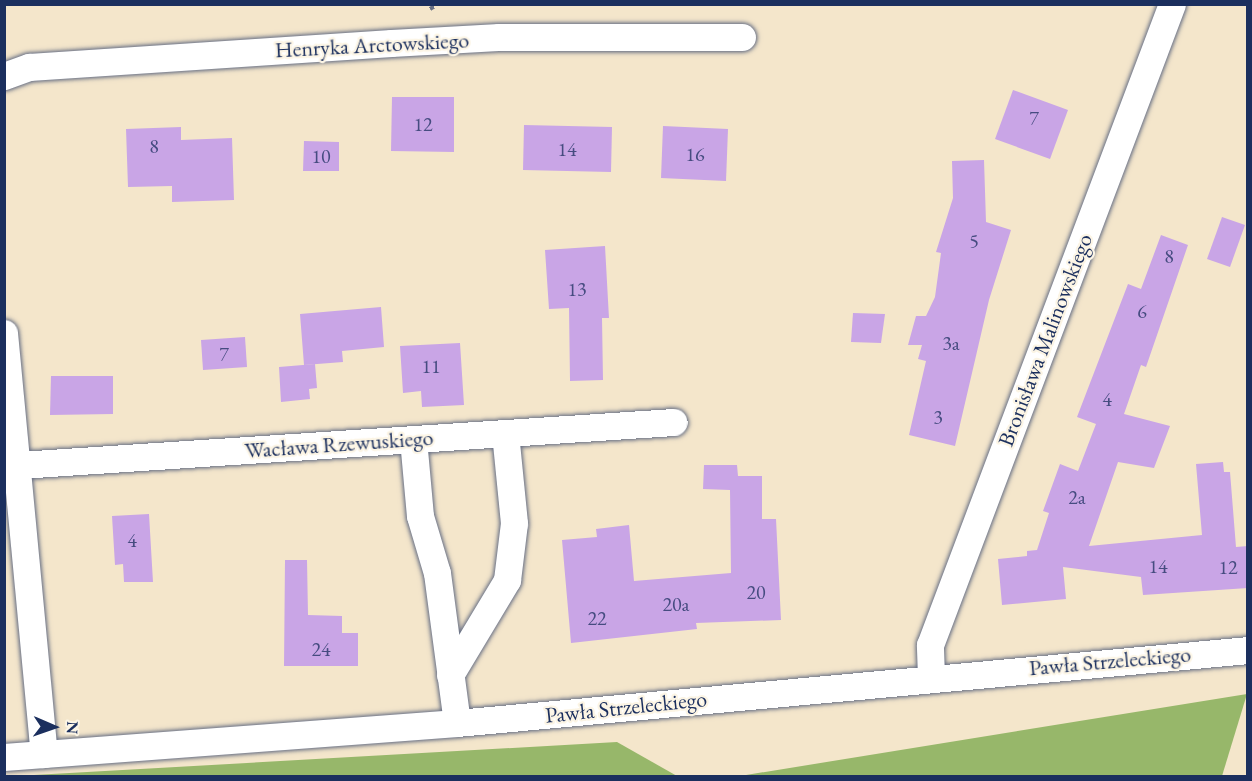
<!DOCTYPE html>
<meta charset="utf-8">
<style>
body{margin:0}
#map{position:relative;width:1252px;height:781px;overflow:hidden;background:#f4e6cb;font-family:"EB Garamond",serif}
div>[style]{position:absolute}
.forest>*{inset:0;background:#97b76a}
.building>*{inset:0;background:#c9a5e6}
.path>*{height:4px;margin-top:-2px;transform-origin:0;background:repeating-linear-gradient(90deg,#676f84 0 4.5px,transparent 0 9px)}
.roads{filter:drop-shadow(0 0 2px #676f84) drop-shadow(0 0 2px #676f84)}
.street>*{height:27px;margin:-13.5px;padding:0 13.5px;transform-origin:13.5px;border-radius:13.5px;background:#fff}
span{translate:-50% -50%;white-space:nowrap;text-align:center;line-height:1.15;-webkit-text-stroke:4.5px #fcf5e5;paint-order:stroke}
.number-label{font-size:20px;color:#464c80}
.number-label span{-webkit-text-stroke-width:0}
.street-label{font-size:22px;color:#1b2f5e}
.frame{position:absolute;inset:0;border:6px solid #1b2f5e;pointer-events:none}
.north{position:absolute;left:24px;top:697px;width:60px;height:60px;-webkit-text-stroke:4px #fcf5e5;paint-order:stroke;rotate:92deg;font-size:16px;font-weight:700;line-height:24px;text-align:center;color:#1b2f5e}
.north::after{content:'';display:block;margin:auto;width:21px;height:27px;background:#1b2f5e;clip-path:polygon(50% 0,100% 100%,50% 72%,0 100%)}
</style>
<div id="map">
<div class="forest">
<i style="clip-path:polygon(1247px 694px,1222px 776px,740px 776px)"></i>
<i style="clip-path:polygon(617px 742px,677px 776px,16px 776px)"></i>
</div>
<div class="building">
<i style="clip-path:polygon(1013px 90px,1068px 110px,1050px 159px,995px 139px)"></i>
<i style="clip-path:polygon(392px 97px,454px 97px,454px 152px,391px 151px)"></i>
<i style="clip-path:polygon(524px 125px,612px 127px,611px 172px,523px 170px)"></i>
<i style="clip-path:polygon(663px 126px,728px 129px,726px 181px,661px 178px)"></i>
<i style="clip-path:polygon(181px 127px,181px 140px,232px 138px,234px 200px,172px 202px,172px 186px,128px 187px,126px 129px)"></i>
<i style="clip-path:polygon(304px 141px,339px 142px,339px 171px,303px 171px)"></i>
<i style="clip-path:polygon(984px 160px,986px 222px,1011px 230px,989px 300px,955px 446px,909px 435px,926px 361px,918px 359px,922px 345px,908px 345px,916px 316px,926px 316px,935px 297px,941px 253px,936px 252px,953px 198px,952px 161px)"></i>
<i style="clip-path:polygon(1222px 217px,1245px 225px,1230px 267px,1207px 259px)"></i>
<i style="clip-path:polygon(1161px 235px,1188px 245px,1146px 367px,1141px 365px,1124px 414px,1170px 426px,1154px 468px,1118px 462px,1089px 546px,1202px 535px,1196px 464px,1223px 462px,1224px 472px,1230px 472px,1236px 547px,1248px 546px,1248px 588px,1143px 595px,1141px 577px,1063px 567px,1066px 599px,1002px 605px,998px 559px,1027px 556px,1027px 551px,1037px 550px,1049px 513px,1043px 511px,1060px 464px,1078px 471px,1096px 424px,1077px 417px,1128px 284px,1141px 289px)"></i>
<i style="clip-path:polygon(605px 246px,609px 318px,602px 318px,603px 380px,570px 381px,569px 308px,549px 309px,545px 250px)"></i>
<i style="clip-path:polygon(381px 307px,384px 347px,342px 351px,343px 362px,304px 365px,300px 314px)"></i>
<i style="clip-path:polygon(853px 313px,885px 314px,881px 343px,851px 342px)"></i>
<i style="clip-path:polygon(245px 337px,247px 367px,203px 370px,201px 340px)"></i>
<i style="clip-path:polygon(460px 343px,464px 405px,422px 407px,421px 391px,403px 393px,400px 346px)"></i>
<i style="clip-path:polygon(315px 364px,317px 388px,309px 389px,310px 399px,281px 402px,279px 367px)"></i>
<i style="clip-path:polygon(51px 376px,113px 376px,113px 414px,50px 415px)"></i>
<i style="clip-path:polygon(704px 465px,737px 465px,738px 476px,762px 476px,762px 519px,776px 519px,781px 620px,696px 623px,697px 629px,571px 643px,562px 540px,597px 537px,596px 529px,629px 525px,634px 581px,731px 573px,730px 490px,703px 489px)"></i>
<i style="clip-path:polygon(149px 514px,153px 582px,124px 582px,123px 564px,115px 565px,112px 516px)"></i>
<i style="clip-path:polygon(285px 560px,307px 560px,308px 615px,342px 616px,342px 633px,358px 633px,358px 666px,284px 666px)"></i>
</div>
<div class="path">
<i style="left:430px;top:9px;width:9px;rotate:-32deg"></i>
</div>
<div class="roads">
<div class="street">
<i style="left:4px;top:76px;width:27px;rotate:-20deg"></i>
<i style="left:29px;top:67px;width:363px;rotate:-3.8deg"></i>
<i style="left:391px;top:43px;width:108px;rotate:-3.2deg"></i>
<i style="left:499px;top:37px;width:243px"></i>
<i style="left:4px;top:333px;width:423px;rotate:84.6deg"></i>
<i style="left:413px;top:439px;width:77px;rotate:84.8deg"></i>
<i style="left:420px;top:516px;width:59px;rotate:73.4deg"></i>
<i style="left:437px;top:573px;width:151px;rotate:82.4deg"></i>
<i style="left:4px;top:466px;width:671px;rotate:-3.76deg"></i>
<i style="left:450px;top:675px;width:111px;rotate:-59deg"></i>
<i style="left:507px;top:580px;width:57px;rotate:-83deg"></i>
<i style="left:514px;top:523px;width:90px;rotate:-95.7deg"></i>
<i style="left:931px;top:677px;width:32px;rotate:-92deg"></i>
<i style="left:930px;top:645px;width:685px;rotate:-69.32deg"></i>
<i style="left:4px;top:757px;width:454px;rotate:-4.3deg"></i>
<i style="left:457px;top:723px;width:794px;rotate:-5.27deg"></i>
</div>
</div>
<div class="number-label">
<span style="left:1034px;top:118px">7</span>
<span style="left:423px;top:124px">12</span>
<span style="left:154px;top:146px">8</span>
<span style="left:567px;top:149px">14</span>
<span style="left:695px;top:154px">16</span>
<span style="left:321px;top:156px">10</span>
<span style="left:974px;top:241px">5</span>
<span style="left:1169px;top:256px">8</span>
<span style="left:577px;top:289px">13</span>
<span style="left:1142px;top:311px">6</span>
<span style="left:951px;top:343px">3a</span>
<span style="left:224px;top:354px">7</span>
<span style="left:431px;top:366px">11</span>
<span style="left:1107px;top:399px">4</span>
<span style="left:938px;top:417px">3</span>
<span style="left:1077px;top:497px">2a</span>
<span style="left:132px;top:540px">4</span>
<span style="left:1158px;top:566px">14</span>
<span style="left:1228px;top:567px">12</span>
<span style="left:756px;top:592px">20</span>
<span style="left:676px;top:604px">20a</span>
<span style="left:597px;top:618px">22</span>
<span style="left:321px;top:649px">24</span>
</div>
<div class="street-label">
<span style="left:372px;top:45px;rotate:-3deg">Henryka Arctowskiego</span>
<span style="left:1045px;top:340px;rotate:-69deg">Bronisława Malinowskiego</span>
<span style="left:339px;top:444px;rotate:-4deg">Wacława Rzewuskiego</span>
<span style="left:1110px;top:661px;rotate:-5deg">Pawła Strzeleckiego</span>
<span style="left:626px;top:707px;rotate:-6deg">Pawła Strzeleckiego</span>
</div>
<div class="frame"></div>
<div class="north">N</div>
</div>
